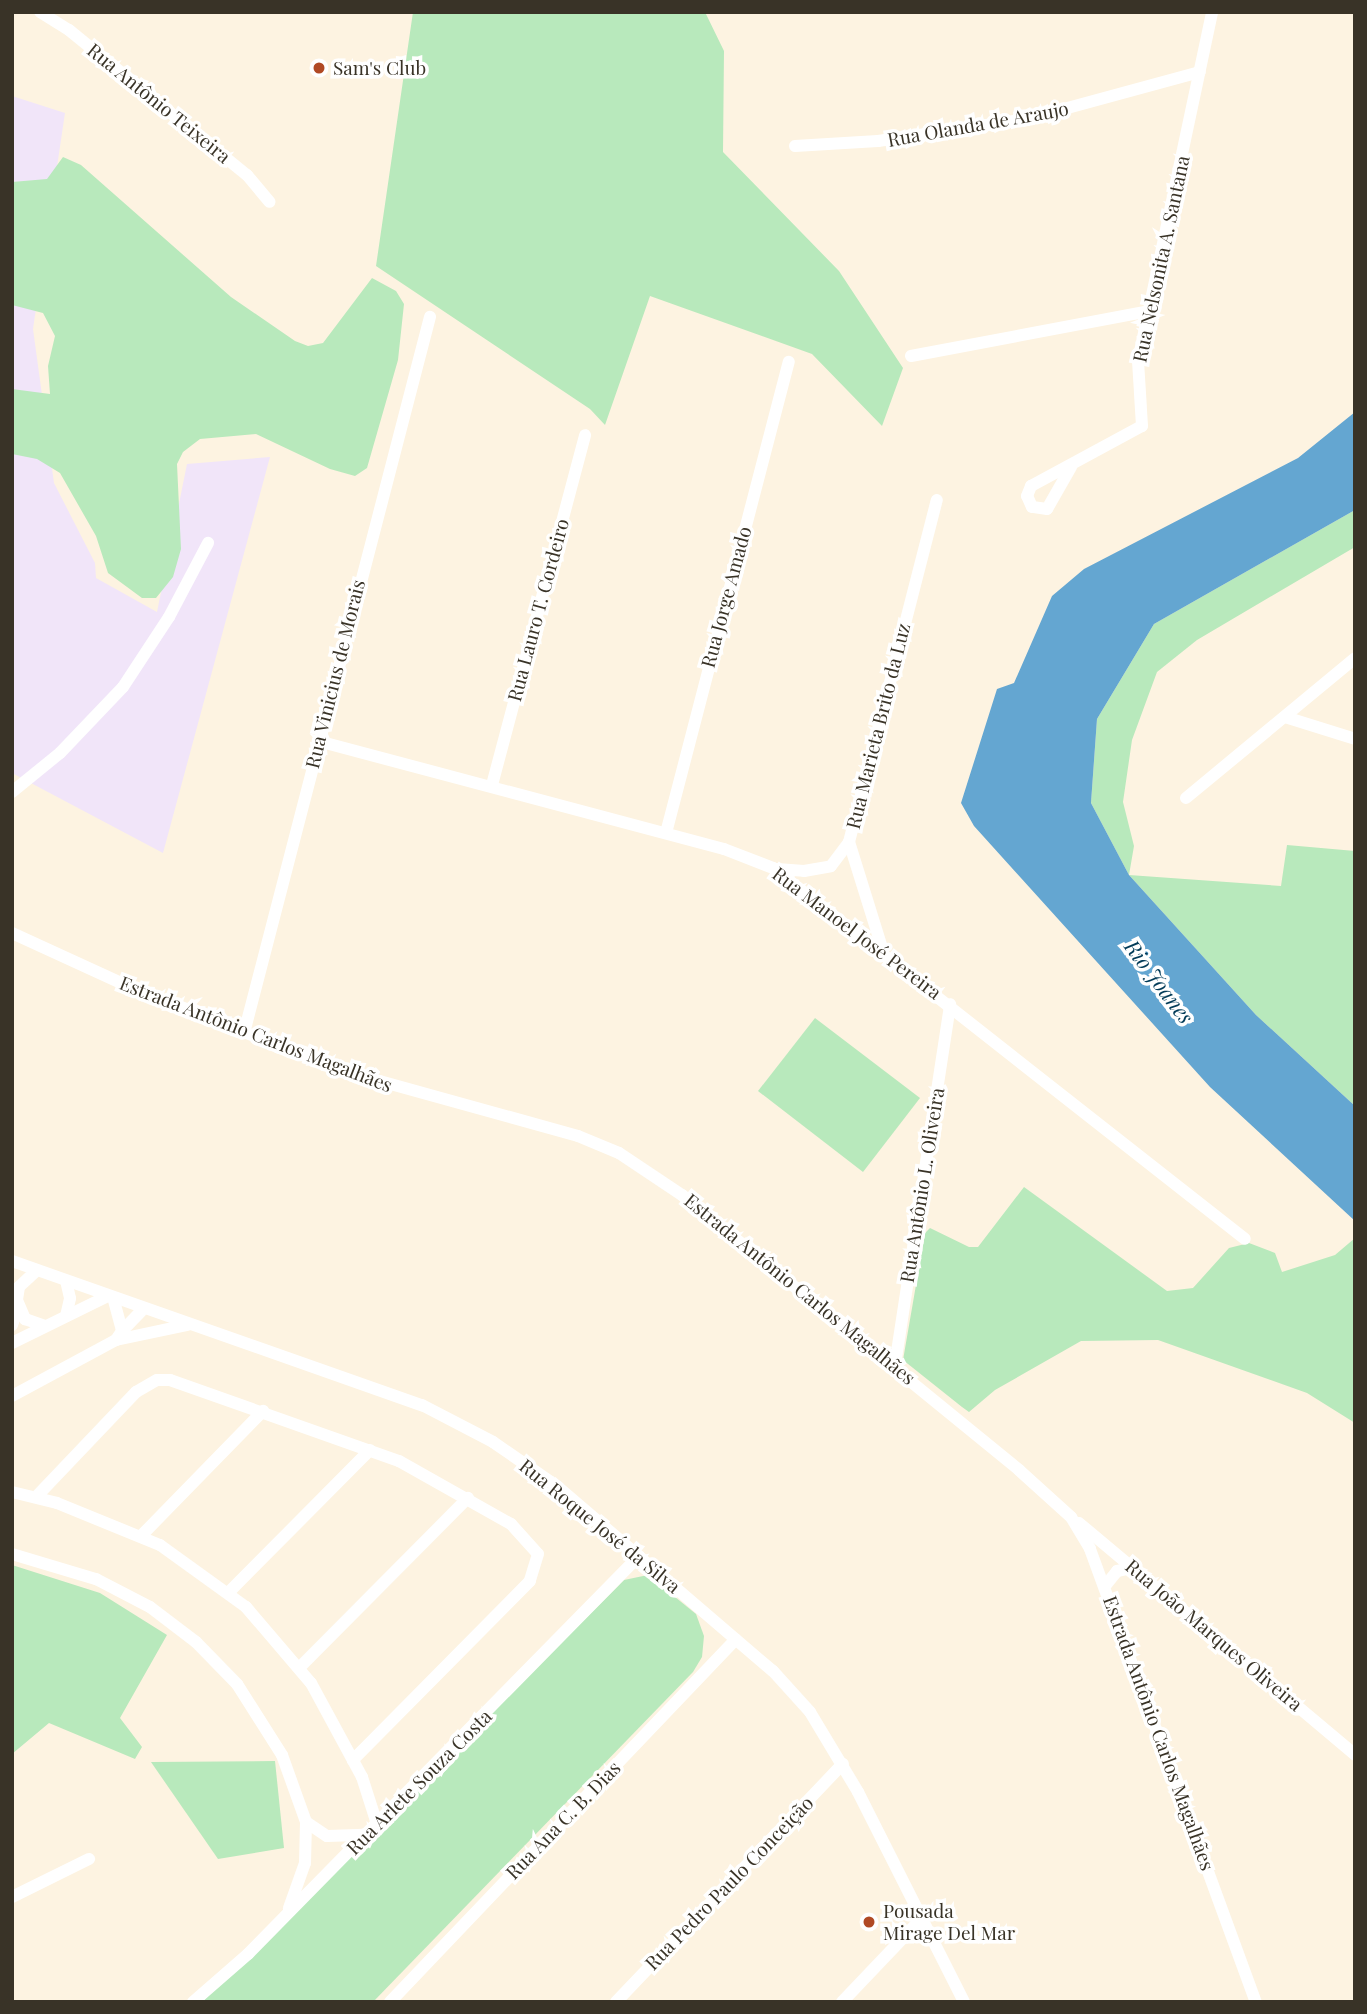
<!DOCTYPE html>
<meta charset="utf-8">
<style>
body{margin:0}
#map{position:relative;width:1367px;height:2014px;overflow:hidden;background:#fdf3e1;font-family:"Playfair Display",serif}
div>[style]{position:absolute}
.industrial>*{inset:0;background:#f1e5f9}
.green>*{inset:0;background:#b8e9bc}
.water>*{inset:0;background:#64a6d1}
.street>*{height:12px;margin:-6px;padding:0 6px;transform-origin:6px;border-radius:6px;background:#fff}
.dots>*{width:19px;height:19px;translate:-50% -50%;box-sizing:border-box;border:4px solid #fff;border-radius:50%}
span{translate:-50% -50%;white-space:nowrap;text-align:center;line-height:1.15;-webkit-text-stroke:7px #fff;paint-order:stroke}
.poi-label{font-size:19px;color:#393327}
.left{translate:0 -50%;text-align:left}
.street-label{font-size:19px;color:#393327}
.water-label{font-size:21px;color:#023b58;font-style:italic}
.frame{position:absolute;inset:0;border:14px solid #393327;pointer-events:none}
</style>
<div id="map">
<div class="industrial">
<i style="clip-path:polygon(12px 96px,65px 113px,33px 329px,54px 483px,95px 563px,96px 578px,157px 612px,187px 464px,270px 457px,163px 853px,12px 773px)"></i>
</div>
<div class="green">
<i style="clip-path:polygon(413px 12px,705px 12px,724px 51px,723px 152px,839px 271px,903px 368px,882px 426px,812px 354px,650px 296px,605px 425px,590px 409px,376px 266px)"></i>
<i style="clip-path:polygon(63px 157px,81px 165px,231px 297px,295px 341px,308px 346px,323px 343px,372px 278px,396px 291px,404px 304px,398px 360px,367px 468px,355px 476px,330px 469px,256px 434px,200px 439px,183px 452px,177px 464px,181px 549px,173px 577px,156px 598px,142px 598px,108px 573px,96px 536px,60px 473px,37px 459px,12px 454px,12px 389px,50px 394px,48px 366px,55px 336px,43px 313px,12px 305px,12px 182px,47px 179px)"></i>
<i style="clip-path:polygon(1355px 510px,1355px 547px,1197px 640px,1157px 672px,1132px 740px,1123px 802px,1134px 846px,1129px 875px,1281px 886px,1287px 845px,1355px 851px,1355px 1106px,1256px 1015px,1129px 875px,1091px 803px,1097px 719px,1154px 624px)"></i>
<i style="clip-path:polygon(815px 1018px,920px 1098px,863px 1172px,758px 1091px)"></i>
<i style="clip-path:polygon(1024px 1187px,1167px 1291px,1193px 1288px,1229px 1248px,1249px 1243px,1275px 1253px,1282px 1272px,1335px 1255px,1355px 1238px,1355px 1423px,1307px 1393px,1158px 1340px,1081px 1341px,995px 1390px,969px 1412px,962px 1407px,903px 1360px,925px 1233px,930px 1228px,969px 1247px,978px 1247px)"></i>
<i style="clip-path:polygon(12px 1565px,100px 1593px,167px 1635px,120px 1718px,142px 1747px,135px 1759px,49px 1723px,12px 1754px)"></i>
<i style="clip-path:polygon(648px 1575px,696px 1614px,704px 1636px,702px 1657px,693px 1672px,373px 2002px,202px 2002px,624px 1580px)"></i>
<i style="clip-path:polygon(275px 1761px,284px 1848px,218px 1859px,151px 1762px)"></i>
</div>
<div class="water">
<i style="clip-path:polygon(1355px 412px,1355px 510px,1154px 624px,1097px 719px,1091px 803px,1129px 875px,1256px 1015px,1355px 1106px,1355px 1221px,1210px 1087px,974px 826px,961px 803px,997px 689px,1014px 683px,1052px 596px,1084px 569px,1298px 458px)"></i>
</div>
<div class="street">
<i style="left:40px;top:12px;width:34px;rotate:32deg"></i>
<i style="left:69px;top:30px;width:230px;rotate:39.2deg"></i>
<i style="left:247px;top:175px;width:35px;rotate:50deg"></i>
<i style="left:795px;top:146px;width:83px;rotate:-3.4deg"></i>
<i style="left:878px;top:141px;width:151px;rotate:-8.4deg"></i>
<i style="left:1027px;top:119px;width:179px;rotate:-15.2deg"></i>
<i style="left:911px;top:356px;width:242px;rotate:-10.7deg"></i>
<i style="left:1071px;top:467px;width:48px;rotate:119.7deg"></i>
<i style="left:1047px;top:509px;width:15px;rotate:-172deg"></i>
<i style="left:1032px;top:507px;width:12px;rotate:-114deg"></i>
<i style="left:1027px;top:496px;width:11px;rotate:-68deg"></i>
<i style="left:1031px;top:486px;width:126px;rotate:-28.4deg"></i>
<i style="left:1142px;top:426px;width:65px;rotate:-93.5deg"></i>
<i style="left:1138px;top:361px;width:357px;rotate:-78deg"></i>
<i style="left:1285px;top:717px;width:73px;rotate:17.4deg"></i>
<i style="left:318px;top:741px;width:420px;rotate:14.9deg"></i>
<i style="left:724px;top:849px;width:53px;rotate:21.2deg"></i>
<i style="left:773px;top:868px;width:600px;rotate:38.17deg"></i>
<i style="left:492px;top:785px;width:362px;rotate:-75.1deg"></i>
<i style="left:12px;top:792px;width:62px;rotate:-39.1deg"></i>
<i style="left:60px;top:753px;width:91px;rotate:-46.3deg"></i>
<i style="left:123px;top:687px;width:84px;rotate:-56.7deg"></i>
<i style="left:169px;top:617px;width:84px;rotate:-62.2deg"></i>
<i style="left:1186px;top:798px;width:219px;rotate:-39.6deg"></i>
<i style="left:666px;top:833px;width:487px;rotate:-75.4deg"></i>
<i style="left:777px;top:869px;width:27px;rotate:4deg"></i>
<i style="left:804px;top:871px;width:27px;rotate:-10deg"></i>
<i style="left:831px;top:866px;width:30px;rotate:-53deg"></i>
<i style="left:12px;top:933px;width:120px;rotate:24.6deg"></i>
<i style="left:121px;top:983px;width:236px;rotate:21.7deg"></i>
<i style="left:340px;top:1070px;width:247px;rotate:15.5deg"></i>
<i style="left:578px;top:1136px;width:44px;rotate:22.5deg"></i>
<i style="left:619px;top:1153px;width:76px;rotate:33.7deg"></i>
<i style="left:682px;top:1195px;width:435px;rotate:39.2deg"></i>
<i style="left:1019px;top:1470px;width:70px;rotate:42.1deg"></i>
<i style="left:1071px;top:1517px;width:37px;rotate:59deg"></i>
<i style="left:1090px;top:1549px;width:482px;rotate:69.9deg"></i>
<i style="left:883px;top:951px;width:114px;rotate:-107.3deg"></i>
<i style="left:849px;top:842px;width:353px;rotate:-75.6deg"></i>
<i style="left:244px;top:1033px;width:740px;rotate:-75.44deg"></i>
<i style="left:12px;top:1261px;width:435px;rotate:19.4deg"></i>
<i style="left:422px;top:1405px;width:80px;rotate:27.5deg"></i>
<i style="left:493px;top:1442px;width:79px;rotate:34.7deg"></i>
<i style="left:558px;top:1487px;width:283px;rotate:40.6deg"></i>
<i style="left:773px;top:1671px;width:55px;rotate:47.9deg"></i>
<i style="left:810px;top:1712px;width:93px;rotate:59deg"></i>
<i style="left:858px;top:1792px;width:235px;rotate:63.2deg"></i>
<i style="left:36px;top:1271px;width:23px;rotate:137deg"></i>
<i style="left:19px;top:1287px;width:13px;rotate:99deg"></i>
<i style="left:17px;top:1300px;width:21px;rotate:67deg"></i>
<i style="left:25px;top:1319px;width:21px;rotate:19deg"></i>
<i style="left:113px;top:1297px;width:35px;rotate:75deg"></i>
<i style="left:122px;top:1331px;width:11px;rotate:124deg"></i>
<i style="left:66px;top:1316px;width:18px;rotate:-77deg"></i>
<i style="left:70px;top:1298px;width:17px;rotate:-103deg"></i>
<i style="left:12px;top:1325px;width:18px;rotate:-71deg"></i>
<i style="left:122px;top:1331px;width:32px;rotate:-46deg"></i>
<i style="left:12px;top:1343px;width:107px;rotate:-26.1deg"></i>
<i style="left:895px;top:1365px;width:365px;rotate:-81.3deg"></i>
<i style="left:12px;top:1396px;width:118px;rotate:-28.3deg"></i>
<i style="left:116px;top:1340px;width:73px;rotate:-11.9deg"></i>
<i style="left:12px;top:1492px;width:46px;rotate:13.7deg"></i>
<i style="left:57px;top:1503px;width:111px;rotate:22.2deg"></i>
<i style="left:160px;top:1545px;width:106px;rotate:35.8deg"></i>
<i style="left:246px;top:1607px;width:100px;rotate:49.5deg"></i>
<i style="left:311px;top:1683px;width:107px;rotate:61.5deg"></i>
<i style="left:362px;top:1777px;width:49px;rotate:72.3deg"></i>
<i style="left:36px;top:1497px;width:145px;rotate:-46.4deg"></i>
<i style="left:136px;top:1392px;width:24px;rotate:-30deg"></i>
<i style="left:157px;top:1380px;width:13px"></i>
<i style="left:170px;top:1380px;width:243px;rotate:19.5deg"></i>
<i style="left:399px;top:1461px;width:129px;rotate:29.4deg"></i>
<i style="left:511px;top:1524px;width:40px;rotate:48deg"></i>
<i style="left:538px;top:1554px;width:28px;rotate:107deg"></i>
<i style="left:530px;top:1581px;width:252px;rotate:134.7deg"></i>
<i style="left:1079px;top:1523px;width:361px;rotate:40deg"></i>
<i style="left:141px;top:1536px;width:175px;rotate:-45.7deg"></i>
<i style="left:12px;top:1554px;width:88px;rotate:16.6deg"></i>
<i style="left:96px;top:1579px;width:61px;rotate:27.4deg"></i>
<i style="left:150px;top:1607px;width:58px;rotate:37.3deg"></i>
<i style="left:196px;top:1642px;width:59px;rotate:45.7deg"></i>
<i style="left:237px;top:1684px;width:84px;rotate:57.6deg"></i>
<i style="left:282px;top:1755px;width:71px;rotate:70.3deg"></i>
<i style="left:306px;top:1822px;width:41px;rotate:91.4deg"></i>
<i style="left:305px;top:1863px;width:48px;rotate:109.6deg"></i>
<i style="left:1105px;top:1586px;width:19px;rotate:-51deg"></i>
<i style="left:1117px;top:1571px;width:16px;rotate:-11deg"></i>
<i style="left:229px;top:1592px;width:200px;rotate:-45.2deg"></i>
<i style="left:301px;top:1666px;width:237px;rotate:-45.2deg"></i>
<i style="left:306px;top:1822px;width:25px;rotate:34deg"></i>
<i style="left:327px;top:1836px;width:38px;rotate:-2deg"></i>
<i style="left:12px;top:1897px;width:86px;rotate:-26.3deg"></i>
<i style="left:193px;top:2002px;width:73px;rotate:-41.1deg"></i>
<i style="left:248px;top:1954px;width:558px;rotate:-45.51deg"></i>
<i style="left:390px;top:2002px;width:501px;rotate:-46.37deg"></i>
<i style="left:616px;top:2002px;width:329px;rotate:-46.4deg"></i>
<i style="left:842px;top:2002px;width:116px;rotate:-46.4deg"></i>
</div>
<div class="dots">
<i style="left:319px;top:68px;background:#b04924"></i>
<i style="left:869px;top:1922px;background:#b04924"></i>
</div>
<div class="poi-label">
<span class="left" style="left:333px;top:68px">Sam's Club</span>
<span class="left" style="left:883px;top:1922px">Pousada<br>Mirage Del Mar</span>
</div>
<div class="street-label">
<span style="left:159px;top:103px;rotate:39deg">Rua Antônio Teixeira</span>
<span style="left:978px;top:124px;rotate:-10deg">Rua Olanda de Araujo</span>
<span style="left:1161px;top:259px;rotate:-78deg">Rua Nelsonita A. Santana</span>
<span style="left:726px;top:597px;rotate:-75deg">Rua Jorge Amado</span>
<span style="left:538px;top:610px;rotate:-75deg">Rua Lauro T. Cordeiro</span>
<span style="left:335px;top:674px;rotate:-76deg">Rua Vinicius de Morais</span>
<span style="left:878px;top:726px;rotate:-76deg">Rua Marieta Brito da Luz</span>
<span style="left:857px;top:933px;rotate:37deg">Rua Manoel José Pereira</span>
<span style="left:256px;top:1034px;rotate:21deg">Estrada Antônio Carlos Magalhães</span>
<span style="left:922px;top:1185px;rotate:-81deg">Rua Antônio L. Oliveira</span>
<span style="left:800px;top:1289px;rotate:39deg">Estrada Antônio Carlos Magalhães</span>
<span style="left:600px;top:1526px;rotate:39deg">Rua Roque José da Silva</span>
<span style="left:1214px;top:1635px;rotate:40deg">Rua João Marques Oliveira</span>
<span style="left:1159px;top:1733px;rotate:70deg">Estrada Antônio Carlos Magalhães</span>
<span style="left:419px;top:1782px;rotate:-45deg">Rua Arlete Souza Costa</span>
<span style="left:563px;top:1820px;rotate:-46deg">Rua Ana C. B. Dias</span>
<span style="left:729px;top:1883px;rotate:-46deg">Rua Pedro Paulo Conceição</span>
</div>
<div class="water-label">
<span style="left:1160px;top:981px;rotate:53deg">Rio Joanes</span>
</div>
<div class="frame"></div>
</div>
